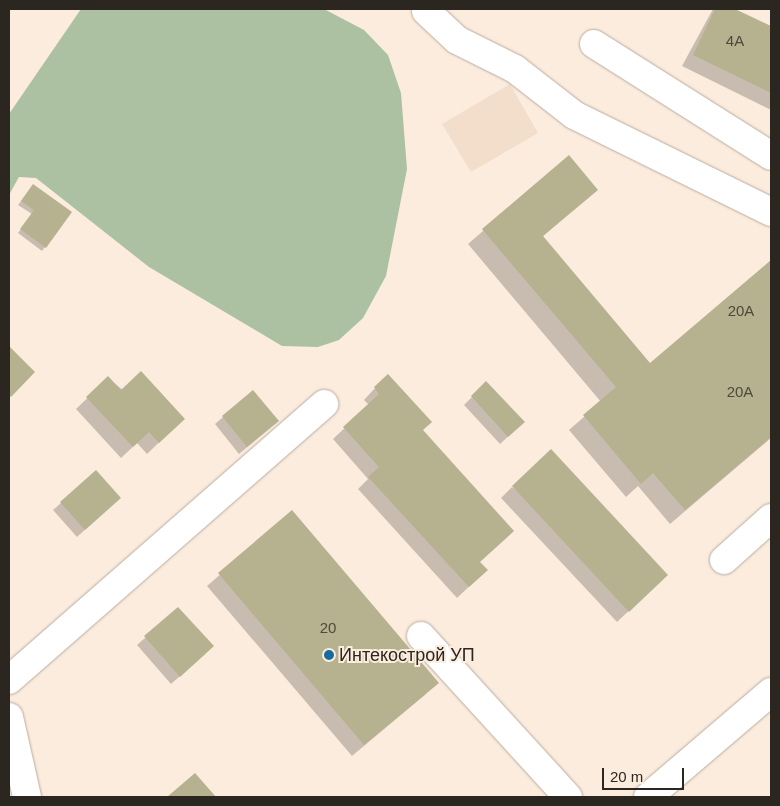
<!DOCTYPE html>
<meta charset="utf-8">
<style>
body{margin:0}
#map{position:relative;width:780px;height:806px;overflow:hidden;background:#fbecde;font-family:Arial,sans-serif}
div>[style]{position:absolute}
.built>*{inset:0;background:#f3decc}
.water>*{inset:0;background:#acc1a2}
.shadow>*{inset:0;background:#0003}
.building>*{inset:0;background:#b6b18e}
.roads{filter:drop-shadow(0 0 1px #baac9f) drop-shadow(0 0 1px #baac9f)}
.minor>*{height:28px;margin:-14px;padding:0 14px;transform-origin:14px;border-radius:14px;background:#fff}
.dots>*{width:14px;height:14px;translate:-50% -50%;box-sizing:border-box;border:2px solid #fbecde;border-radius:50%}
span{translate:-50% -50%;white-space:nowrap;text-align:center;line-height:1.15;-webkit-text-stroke:4px #fbecde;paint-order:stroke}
.number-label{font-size:15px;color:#4e493c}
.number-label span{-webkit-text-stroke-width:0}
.poi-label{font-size:18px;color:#2c2621}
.left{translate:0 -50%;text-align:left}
.frame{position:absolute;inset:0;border:10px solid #2c2621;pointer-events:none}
.scale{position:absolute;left:602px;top:768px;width:82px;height:22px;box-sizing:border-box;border:2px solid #2c2621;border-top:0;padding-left:6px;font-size:15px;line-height:18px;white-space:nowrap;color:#2c2621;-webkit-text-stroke:4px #fbecde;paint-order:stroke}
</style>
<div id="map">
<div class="built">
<i style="clip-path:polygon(510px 84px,538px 133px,471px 172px,442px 124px)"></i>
</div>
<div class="water">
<i style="clip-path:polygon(81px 9px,324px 9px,364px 30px,388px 55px,401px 93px,407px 169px,386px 276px,363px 318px,339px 340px,318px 347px,282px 346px,149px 267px,36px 178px,19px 177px,9px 195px,9px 114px)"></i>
</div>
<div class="shadow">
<i style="clip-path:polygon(713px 9px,732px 9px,771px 28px,771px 110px,682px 66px)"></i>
<i style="clip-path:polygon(568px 157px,596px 190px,542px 237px,650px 364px,771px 262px,771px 438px,670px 524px,638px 486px,626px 497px,569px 430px,601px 402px,468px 244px)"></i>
<i style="clip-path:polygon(30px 189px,45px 247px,42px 251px,18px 233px,32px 214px,18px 205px)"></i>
<i style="clip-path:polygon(9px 347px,34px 372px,9px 397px)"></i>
<i style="clip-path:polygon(108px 378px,172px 430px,147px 454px,137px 443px,121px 458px,76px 409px)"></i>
<i style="clip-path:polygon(486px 383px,515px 430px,500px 444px,464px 405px)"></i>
<i style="clip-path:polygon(375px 388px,422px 430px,479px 562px,475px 581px,457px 598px,358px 489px,368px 479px,333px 439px,369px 405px,364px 400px)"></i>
<i style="clip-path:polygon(253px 391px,270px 428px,239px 454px,215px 424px)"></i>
<i style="clip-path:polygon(512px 487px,655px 586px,617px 622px,501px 498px)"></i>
<i style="clip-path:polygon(61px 503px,111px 506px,77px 537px,53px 510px)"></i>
<i style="clip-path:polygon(292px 512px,426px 694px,352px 756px,207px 586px)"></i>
<i style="clip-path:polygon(178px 609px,205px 654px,171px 684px,137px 645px)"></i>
</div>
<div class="building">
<i style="clip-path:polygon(715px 9px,735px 9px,771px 26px,771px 93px,693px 55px)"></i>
<i style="clip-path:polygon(569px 155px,598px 190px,543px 236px,650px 363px,771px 260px,771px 437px,685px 510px,653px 473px,641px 484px,583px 415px,616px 387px,482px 229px)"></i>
<i style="clip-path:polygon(33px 184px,72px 212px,46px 248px,20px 229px,34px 210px,21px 201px)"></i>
<i style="clip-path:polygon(9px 346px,35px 372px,11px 397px,9px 395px)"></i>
<i style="clip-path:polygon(141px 371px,185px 419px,159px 443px,149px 432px,133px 447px,86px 397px,108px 376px,121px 390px)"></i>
<i style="clip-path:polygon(388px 374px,432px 422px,423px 430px,514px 531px,480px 562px,488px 570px,469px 587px,368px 477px,379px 467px,343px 427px,379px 394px,374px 387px)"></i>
<i style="clip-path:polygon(486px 381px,525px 422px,508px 437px,471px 396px)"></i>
<i style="clip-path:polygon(253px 390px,279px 421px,247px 447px,222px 416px)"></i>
<i style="clip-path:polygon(551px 449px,668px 575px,629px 612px,512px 486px)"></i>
<i style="clip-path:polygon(96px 470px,121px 498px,85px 530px,60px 502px)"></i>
<i style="clip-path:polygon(292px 510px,439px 683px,364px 745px,218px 573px)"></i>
<i style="clip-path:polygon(178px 607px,214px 646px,180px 677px,144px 636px)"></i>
<i style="clip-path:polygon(195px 773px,216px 797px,167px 797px)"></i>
</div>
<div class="roads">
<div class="minor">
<i style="left:426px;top:11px;width:42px;rotate:43.1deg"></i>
<i style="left:457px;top:40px;width:65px;rotate:26.6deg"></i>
<i style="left:515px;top:69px;width:75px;rotate:37.9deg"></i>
<i style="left:574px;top:115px;width:220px;rotate:26.2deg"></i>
<i style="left:594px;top:44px;width:209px;rotate:32.3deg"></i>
<i style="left:724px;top:560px;width:63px;rotate:-41.8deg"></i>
<i style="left:421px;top:636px;width:218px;rotate:47.6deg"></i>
<i style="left:9px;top:680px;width:419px;rotate:-41.2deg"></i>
<i style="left:9px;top:717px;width:82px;rotate:77.3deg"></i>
<i style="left:648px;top:797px;width:162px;rotate:-40.5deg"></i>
</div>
</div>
<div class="dots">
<i style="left:329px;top:655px;background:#186c9d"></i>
</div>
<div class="number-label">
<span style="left:735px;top:41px">4А</span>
<span style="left:741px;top:311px">20А</span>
<span style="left:740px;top:392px">20А</span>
<span style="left:328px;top:628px">20</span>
</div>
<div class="poi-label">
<span class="left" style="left:339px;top:655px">Интекострой УП</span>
</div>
<div class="frame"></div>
<div class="scale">20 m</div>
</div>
